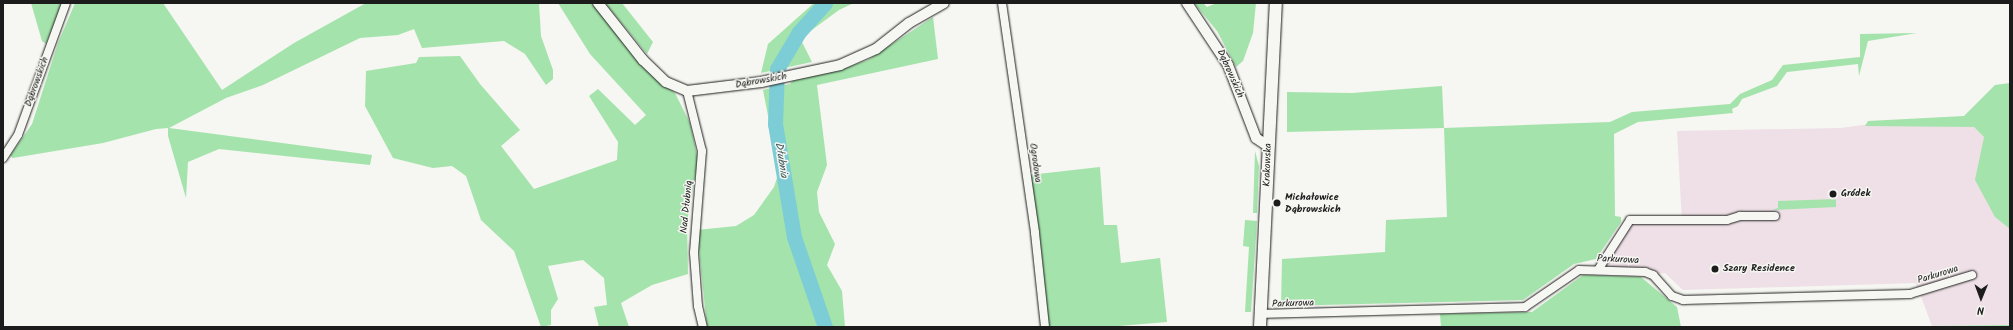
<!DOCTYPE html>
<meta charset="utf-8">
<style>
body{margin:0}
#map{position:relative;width:2013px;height:330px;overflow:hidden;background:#f6f6f2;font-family:Kalam,sans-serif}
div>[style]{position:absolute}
.built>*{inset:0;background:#eee0e6}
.green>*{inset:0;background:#a4e3ab}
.river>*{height:15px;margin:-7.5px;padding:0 7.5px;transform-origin:7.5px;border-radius:7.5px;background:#7ccdd6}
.roads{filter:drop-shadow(0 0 1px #1c1c1c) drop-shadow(0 0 1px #1c1c1c)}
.minor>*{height:8px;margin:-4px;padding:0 4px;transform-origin:4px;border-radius:4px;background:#f6f6f2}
.tertiary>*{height:10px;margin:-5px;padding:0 5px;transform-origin:5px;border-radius:5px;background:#f6f6f2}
.secondary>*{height:12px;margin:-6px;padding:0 6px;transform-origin:6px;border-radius:6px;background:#f6f6f2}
.dots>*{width:11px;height:11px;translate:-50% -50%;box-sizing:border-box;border:2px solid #f6f6f2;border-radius:50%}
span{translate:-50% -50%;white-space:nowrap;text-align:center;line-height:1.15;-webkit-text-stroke:3px #f6f6f2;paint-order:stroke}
.street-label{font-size:10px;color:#1c1c1c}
.poi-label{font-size:10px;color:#1c1c1c;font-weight:700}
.left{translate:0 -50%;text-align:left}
.water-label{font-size:11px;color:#3e5a5d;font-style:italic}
.frame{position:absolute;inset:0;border:4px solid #1c1c1c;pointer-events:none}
.north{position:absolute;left:1961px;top:278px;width:40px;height:40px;-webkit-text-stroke:3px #f6f6f2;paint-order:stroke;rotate:181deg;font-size:11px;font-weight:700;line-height:16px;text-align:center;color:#1c1c1c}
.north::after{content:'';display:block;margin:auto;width:14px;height:18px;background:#1c1c1c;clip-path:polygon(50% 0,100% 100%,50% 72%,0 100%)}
</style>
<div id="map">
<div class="built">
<i style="clip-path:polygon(1870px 124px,1974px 127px,1984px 137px,1981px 156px,1995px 217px,2010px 229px,2010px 325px,1932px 326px,1916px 283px,1683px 290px,1665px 273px,1658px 274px,1649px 268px,1610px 267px,1608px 261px,1619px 240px,1633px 223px,1682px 223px,1677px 131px,1841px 128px)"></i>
</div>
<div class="green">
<i style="clip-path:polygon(31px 3px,62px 3px,46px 44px,42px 41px)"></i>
<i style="clip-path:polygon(75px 3px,163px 3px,222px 90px,294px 43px,366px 3px,539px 3px,541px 36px,553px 70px,553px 79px,546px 85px,525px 54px,504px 41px,422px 48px,414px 29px,398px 35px,360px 38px,263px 85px,226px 98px,169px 128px,372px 155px,370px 165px,219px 149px,188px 162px,186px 198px,168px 136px,168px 128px,156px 129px,103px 143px,13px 158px,10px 156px,32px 124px,58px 43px)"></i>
<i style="clip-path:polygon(558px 3px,592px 3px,644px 68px,675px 93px,690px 123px,698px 160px,687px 222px,688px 274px,652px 285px,621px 303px,629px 327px,599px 327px,594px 307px,607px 305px,604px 278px,583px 260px,548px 266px,558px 299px,551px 310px,551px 325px,541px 327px,514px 251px,481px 220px,466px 176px,452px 166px,433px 168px,393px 158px,365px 106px,366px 71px,416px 63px,419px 57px,460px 56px,480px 84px,520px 130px,501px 146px,534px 189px,617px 160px,618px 142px,589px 96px,598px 89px,635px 125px,646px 115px,590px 54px)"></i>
<i style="clip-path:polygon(605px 3px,622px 3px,653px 42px,647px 54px)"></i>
<i style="clip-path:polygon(814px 3px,854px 3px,839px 10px,805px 35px,802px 42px,812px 62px,761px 73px,768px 44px)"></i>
<i style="clip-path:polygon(1194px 3px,1203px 3px,1207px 7px,1217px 3px,1256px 3px,1253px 33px,1243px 61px,1236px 67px,1217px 31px)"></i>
<i style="clip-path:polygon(933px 17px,938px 59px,817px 85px,827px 165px,817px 192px,819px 212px,835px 244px,827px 265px,842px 291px,845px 327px,707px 327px,697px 230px,736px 226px,754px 215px,774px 187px,779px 172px,763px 90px,790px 84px,793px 80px,840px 70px,868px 60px)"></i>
<i style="clip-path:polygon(1917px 33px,1868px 41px,1859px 76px,1858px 64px,1787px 72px,1777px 86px,1742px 99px,1738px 106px,1732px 109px,1733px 113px,1638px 122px,1614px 134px,1615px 216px,1621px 217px,1621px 222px,1596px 259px,1574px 264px,1523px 300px,1281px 306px,1282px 259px,1385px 252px,1386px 220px,1447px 217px,1444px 128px,1287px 132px,1287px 92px,1352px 93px,1442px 86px,1444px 128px,1610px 122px,1632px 112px,1730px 104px,1740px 94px,1772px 80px,1783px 65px,1860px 57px,1860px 34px)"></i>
<i style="clip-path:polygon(2010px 83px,2010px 229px,1995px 217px,1975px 180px,1984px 137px,1974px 127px,1865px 126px,1868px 121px,1964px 116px,1995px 85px)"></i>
<i style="clip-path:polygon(1255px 151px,1259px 166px,1257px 213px,1253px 213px)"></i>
<i style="clip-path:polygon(1100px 167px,1104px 225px,1117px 225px,1121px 263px,1160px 258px,1167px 322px,1107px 327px,1049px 327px,1029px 175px)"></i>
<i style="clip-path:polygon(1836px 199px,1836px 207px,1773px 210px,1778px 208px,1778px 201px)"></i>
<i style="clip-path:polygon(1245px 220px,1257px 221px,1251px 312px,1245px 312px,1249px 247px,1243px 246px)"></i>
<i style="clip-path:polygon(1583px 275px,1641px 277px,1677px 307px,1681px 327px,1441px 327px,1440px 314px,1532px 312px)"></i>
<i style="clip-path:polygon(2010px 325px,2010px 327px,1932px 327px,1932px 326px)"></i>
</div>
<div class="river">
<i style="left:825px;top:327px;width:95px;rotate:-109deg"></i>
<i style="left:794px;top:237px;width:115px;rotate:-99.5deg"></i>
<i style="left:775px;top:124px;width:55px;rotate:-87.9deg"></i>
<i style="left:777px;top:69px;width:43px;rotate:-59.3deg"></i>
<i style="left:799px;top:32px;width:39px;rotate:-48deg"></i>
</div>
<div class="roads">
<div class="minor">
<i style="left:1002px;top:3px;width:232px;rotate:81.8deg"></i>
<i style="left:1035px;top:233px;width:95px;rotate:83.9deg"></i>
<i style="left:687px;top:91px;width:62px;rotate:76deg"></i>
<i style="left:702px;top:151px;width:102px;rotate:94.5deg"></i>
<i style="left:694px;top:253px;width:53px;rotate:85.7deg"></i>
<i style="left:698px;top:306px;width:22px;rotate:77deg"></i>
<i style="left:3px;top:158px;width:27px;rotate:-57deg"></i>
<i style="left:18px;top:135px;width:140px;rotate:-70deg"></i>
<i style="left:1598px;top:270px;width:59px;rotate:-57.4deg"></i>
<i style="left:1630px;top:220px;width:97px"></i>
<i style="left:1727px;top:220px;width:14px;rotate:-17deg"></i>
<i style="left:1740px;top:216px;width:35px"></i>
<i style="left:1261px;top:314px;width:264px;rotate:-1.5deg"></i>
<i style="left:1525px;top:307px;width:65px;rotate:-34.4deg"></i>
<i style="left:1579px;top:270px;width:66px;rotate:1.7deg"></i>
<i style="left:1645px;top:272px;width:9px;rotate:21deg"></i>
<i style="left:1653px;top:275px;width:28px;rotate:48deg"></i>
<i style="left:1672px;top:296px;width:12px;rotate:20deg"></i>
<i style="left:1683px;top:300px;width:227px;rotate:-1.5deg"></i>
<i style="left:1910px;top:294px;width:65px;rotate:-17deg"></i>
</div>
<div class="tertiary">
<i style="left:598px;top:3px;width:73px;rotate:51.7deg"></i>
<i style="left:643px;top:60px;width:32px;rotate:44deg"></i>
<i style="left:666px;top:82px;width:23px;rotate:23deg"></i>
<i style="left:687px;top:91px;width:75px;rotate:-6.9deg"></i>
<i style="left:761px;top:82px;width:81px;rotate:-12.1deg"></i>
<i style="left:840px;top:65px;width:39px;rotate:-24deg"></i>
<i style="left:876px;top:49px;width:42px;rotate:-38.2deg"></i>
<i style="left:909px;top:23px;width:40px;rotate:-29.7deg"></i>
<i style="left:1187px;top:3px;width:74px;rotate:56.5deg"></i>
<i style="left:1228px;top:65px;width:78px;rotate:69deg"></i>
<i style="left:1256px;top:138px;width:14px;rotate:34deg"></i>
</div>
<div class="secondary">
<i style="left:1260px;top:327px;width:324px;rotate:-87.2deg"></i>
</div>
</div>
<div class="dots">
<i style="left:1833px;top:194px;background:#1c1c1c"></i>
<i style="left:1277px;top:203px;background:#1c1c1c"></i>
<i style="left:1715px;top:269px;background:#1c1c1c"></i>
</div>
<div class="street-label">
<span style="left:1230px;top:74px;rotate:66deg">Dąbrowskich</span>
<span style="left:761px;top:81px;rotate:-10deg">Dąbrowskich</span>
<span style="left:37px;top:82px;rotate:-70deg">Dąbrowskich</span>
<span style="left:1035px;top:163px;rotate:82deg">Ogrodowa</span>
<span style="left:1268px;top:165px;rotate:-88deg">Krakowska</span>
<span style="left:687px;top:207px;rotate:-84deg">Nad Dłubnią</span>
<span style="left:1618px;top:260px;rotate:3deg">Parkurowa</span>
<span style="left:1938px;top:275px;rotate:-17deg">Parkurowa</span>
<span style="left:1293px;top:304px;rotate:-2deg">Parkurowa</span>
</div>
<div class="poi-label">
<span class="left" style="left:1841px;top:194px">Gródek</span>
<span class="left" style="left:1285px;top:203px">Michałowice<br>Dąbrowskich</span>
<span class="left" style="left:1723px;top:269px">Szary Residence</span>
</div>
<div class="water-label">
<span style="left:781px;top:160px;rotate:81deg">Dłubnia</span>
</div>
<div class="frame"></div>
<div class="north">N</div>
</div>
